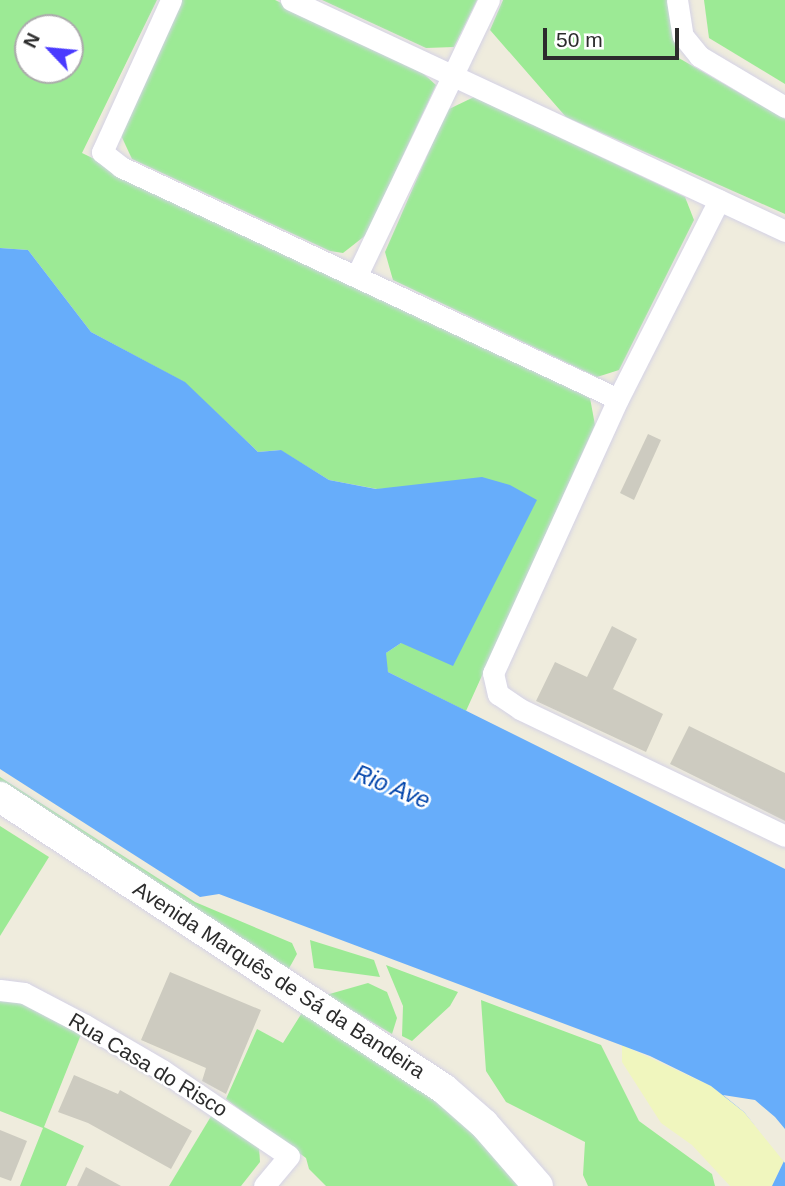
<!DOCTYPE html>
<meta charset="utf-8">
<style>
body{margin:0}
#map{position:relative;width:785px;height:1186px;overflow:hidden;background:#efecdd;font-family:Helvetica,sans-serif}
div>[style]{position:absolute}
.green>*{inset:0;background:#9cea95}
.sand>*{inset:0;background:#f0f6be}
.water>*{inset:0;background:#67adfa}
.pier>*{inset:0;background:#efecdd}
.building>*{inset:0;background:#cdcbc0}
.roads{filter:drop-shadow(0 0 2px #d4d2e6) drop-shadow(0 0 2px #d4d2e6)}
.minor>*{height:21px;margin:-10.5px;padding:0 10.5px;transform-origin:10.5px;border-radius:10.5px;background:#fff}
.secondary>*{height:30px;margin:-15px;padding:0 15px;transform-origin:15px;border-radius:15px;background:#fff}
span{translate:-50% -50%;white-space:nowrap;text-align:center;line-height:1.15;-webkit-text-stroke:5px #fff;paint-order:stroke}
.street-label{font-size:21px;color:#2c2c2c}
.water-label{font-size:23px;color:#0144ab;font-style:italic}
.north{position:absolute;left:14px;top:14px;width:70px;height:70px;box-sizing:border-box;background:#fff;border:2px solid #ababab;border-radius:50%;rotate:296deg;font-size:19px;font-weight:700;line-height:28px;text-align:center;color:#2c2c2c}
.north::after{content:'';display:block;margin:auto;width:24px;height:32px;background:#493aff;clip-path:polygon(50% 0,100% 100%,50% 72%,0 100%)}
.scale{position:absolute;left:543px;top:28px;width:136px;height:32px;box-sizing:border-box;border:4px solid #2c2c2c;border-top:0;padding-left:9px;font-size:21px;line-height:24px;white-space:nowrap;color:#2c2c2c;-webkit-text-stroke:5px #fff;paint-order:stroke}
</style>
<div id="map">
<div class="green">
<i style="clip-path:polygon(evenodd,0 0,157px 0,82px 153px,590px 398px,595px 425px,466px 711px,388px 672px,385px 663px,386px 653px,401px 643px,421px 487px,377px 489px,329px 480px,280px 450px,258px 452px,184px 382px,91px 332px,28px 250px,0 248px,0 0,28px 28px,70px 28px,70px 70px,28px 70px,28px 28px)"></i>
<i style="clip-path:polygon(180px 0,275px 0,416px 67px,436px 85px,366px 235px,343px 253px,330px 251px,132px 159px,119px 131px)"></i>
<i style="clip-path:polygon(322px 0,477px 0,454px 47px,426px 48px)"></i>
<i style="clip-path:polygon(503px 0,669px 0,677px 57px,785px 119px,785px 214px,566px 117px,490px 30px)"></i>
<i style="clip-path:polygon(704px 0,785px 0,785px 84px,709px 38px)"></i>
<i style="clip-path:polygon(474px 97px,685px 197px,694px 220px,619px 370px,597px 377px,393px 280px,385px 252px,447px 110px)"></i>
<i style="clip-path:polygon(0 777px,195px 902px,292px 943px,297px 954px,287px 972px,0 785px)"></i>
<i style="clip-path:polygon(0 826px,49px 857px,0 936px)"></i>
<i style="clip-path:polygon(310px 940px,374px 960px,380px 977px,314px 968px)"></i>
<i style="clip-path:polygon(386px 965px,458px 992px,450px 1006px,412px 1041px,402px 1036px,403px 1006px)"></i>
<i style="clip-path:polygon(368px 983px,387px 992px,397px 1018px,392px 1034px,326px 995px)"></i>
<i style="clip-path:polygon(0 996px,21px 998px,82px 1032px,44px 1127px,84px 1146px,66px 1186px,20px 1186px,43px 1128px,0 1111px)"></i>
<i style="clip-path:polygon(481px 1000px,601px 1045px,639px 1121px,712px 1174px,715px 1186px,588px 1186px,583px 1175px,585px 1142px,506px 1102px,486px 1071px)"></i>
<i style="clip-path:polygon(305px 1008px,476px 1130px,524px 1186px,326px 1186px,309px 1169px,306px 1158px,226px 1099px,257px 1029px,283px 1043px)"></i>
<i style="clip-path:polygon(213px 1113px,259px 1147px,260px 1162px,241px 1186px,169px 1186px)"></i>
</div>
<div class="sand">
<i style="clip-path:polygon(622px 1045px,711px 1086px,744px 1112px,784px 1161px,772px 1186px,730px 1186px,692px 1145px,661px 1123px,622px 1062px)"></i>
</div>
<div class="water">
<i style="clip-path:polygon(0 248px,28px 250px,91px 332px,185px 382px,258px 452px,281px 450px,329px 480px,376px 489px,482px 477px,510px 485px,537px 500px,453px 666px,401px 643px,386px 653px,388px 672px,785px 869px,785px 1186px,772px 1186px,784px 1161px,775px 1149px,744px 1112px,711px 1086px,650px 1056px,219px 894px,200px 897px,0 769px)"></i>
</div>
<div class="pier">
<i style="clip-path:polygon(723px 1095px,755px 1100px,775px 1117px,785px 1129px,785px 1163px,744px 1112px)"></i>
</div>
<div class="building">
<i style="clip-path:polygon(648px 434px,661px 440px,634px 500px,620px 493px)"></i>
<i style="clip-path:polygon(612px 626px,637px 639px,613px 689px,663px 714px,646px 752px,536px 701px,555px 662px,587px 677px)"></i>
<i style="clip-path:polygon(689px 726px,785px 773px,785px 821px,670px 764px)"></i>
<i style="clip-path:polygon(170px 972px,261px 1010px,226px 1094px,202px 1081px,206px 1068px,141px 1040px)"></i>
<i style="clip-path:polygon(74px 1075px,118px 1094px,120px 1090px,192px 1131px,171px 1169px,88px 1123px,58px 1112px)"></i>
<i style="clip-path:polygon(0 1130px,27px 1141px,11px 1181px,0 1177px)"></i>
<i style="clip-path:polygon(86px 1167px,121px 1186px,77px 1186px)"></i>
</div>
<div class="roads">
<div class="minor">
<i style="left:171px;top:0;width:167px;rotate:114.4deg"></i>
<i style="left:102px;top:152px;width:24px;rotate:38deg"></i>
<i style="left:121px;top:167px;width:548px;rotate:25.02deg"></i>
<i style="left:291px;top:0;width:545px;rotate:25.06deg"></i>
<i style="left:677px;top:0;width:36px;rotate:81deg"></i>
<i style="left:683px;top:36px;width:26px;rotate:51deg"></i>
<i style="left:699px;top:56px;width:100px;rotate:30.7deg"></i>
<i style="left:719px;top:200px;width:223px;rotate:116.9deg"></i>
<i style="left:618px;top:399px;width:301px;rotate:114.5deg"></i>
<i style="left:493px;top:673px;width:22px;rotate:77deg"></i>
<i style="left:498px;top:694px;width:27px;rotate:34deg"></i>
<i style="left:520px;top:709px;width:294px;rotate:25.6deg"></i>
<i style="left:357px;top:275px;width:305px;rotate:-64.4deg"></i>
<i style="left:0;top:990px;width:24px;rotate:7deg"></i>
<i style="left:24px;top:993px;width:69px;rotate:27.7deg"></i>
<i style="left:85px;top:1025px;width:89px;rotate:30.3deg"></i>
<i style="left:162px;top:1070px;width:153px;rotate:34.1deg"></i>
<i style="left:289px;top:1156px;width:39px;rotate:130deg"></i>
</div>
<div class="secondary">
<i style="left:0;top:797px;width:531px;rotate:33.33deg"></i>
<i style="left:444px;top:1089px;width:53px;rotate:41.2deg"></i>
<i style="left:484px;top:1124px;width:82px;rotate:48.9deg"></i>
</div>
</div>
<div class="street-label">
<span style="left:279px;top:980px;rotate:33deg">Avenida Marquês de Sá da Bandeira</span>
<span style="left:148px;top:1065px;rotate:31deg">Rua Casa do Risco</span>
</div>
<div class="water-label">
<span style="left:392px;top:787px;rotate:22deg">Rio Ave</span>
</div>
<div class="north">N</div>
<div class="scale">50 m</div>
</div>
